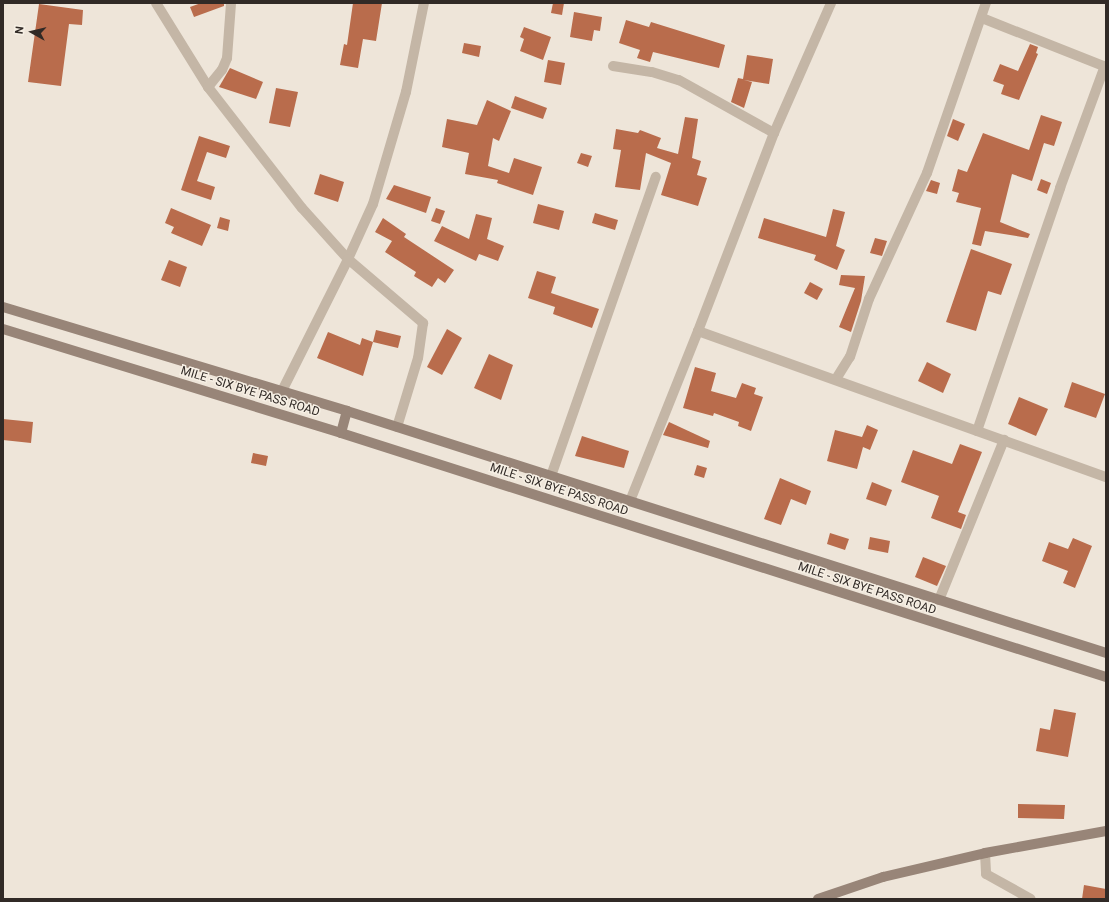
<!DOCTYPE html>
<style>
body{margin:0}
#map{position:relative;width:1109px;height:902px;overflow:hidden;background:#eee5d9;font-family:Roboto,sans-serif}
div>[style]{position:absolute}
.building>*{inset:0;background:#b96c4c}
.street>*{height:10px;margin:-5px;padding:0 5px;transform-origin:5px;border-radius:5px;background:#c4b6a6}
.secondary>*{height:10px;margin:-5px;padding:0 5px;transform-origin:5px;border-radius:5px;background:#988578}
span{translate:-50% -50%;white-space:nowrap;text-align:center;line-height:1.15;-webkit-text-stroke:3px #f6efe4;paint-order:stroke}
.street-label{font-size:12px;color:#312a26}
.frame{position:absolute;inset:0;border:4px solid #312a26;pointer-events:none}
.north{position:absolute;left:12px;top:12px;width:40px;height:40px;-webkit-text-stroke:3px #f6efe4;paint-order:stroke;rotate:278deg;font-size:11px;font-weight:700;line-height:16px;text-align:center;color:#312a26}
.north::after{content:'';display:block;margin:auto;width:14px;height:18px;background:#312a26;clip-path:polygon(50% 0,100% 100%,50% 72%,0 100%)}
</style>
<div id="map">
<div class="building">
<i style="clip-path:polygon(201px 3px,224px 3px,224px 6px,194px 17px,190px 7px)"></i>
<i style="clip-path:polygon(353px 3px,382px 3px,376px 41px,363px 39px,358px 68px,340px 65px,344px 44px,347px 45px)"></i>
<i style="clip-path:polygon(553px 3px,564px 3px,562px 15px,551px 13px)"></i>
<i style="clip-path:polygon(39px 4px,83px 10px,82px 25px,69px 24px,61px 86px,28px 82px)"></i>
<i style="clip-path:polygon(574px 12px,602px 17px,600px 31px,594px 30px,592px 41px,570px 37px)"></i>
<i style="clip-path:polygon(626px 20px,649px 27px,651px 22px,725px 45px,719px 68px,653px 52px,650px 62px,637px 58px,640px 50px,619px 43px)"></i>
<i style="clip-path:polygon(524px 27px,551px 37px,543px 60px,520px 51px,524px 39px,520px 37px)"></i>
<i style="clip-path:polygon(464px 43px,481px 46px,479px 57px,462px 53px)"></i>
<i style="clip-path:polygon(1030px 44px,1038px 47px,1036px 53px,1038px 54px,1019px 100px,1001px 94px,1004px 85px,993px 81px,1000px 64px,1018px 71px)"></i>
<i style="clip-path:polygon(747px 55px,773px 59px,769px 84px,744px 80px,752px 82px,744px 108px,731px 102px,738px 78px,743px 79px)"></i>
<i style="clip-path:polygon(548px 60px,565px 63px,561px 85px,544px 82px)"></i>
<i style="clip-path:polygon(230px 68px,263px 82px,256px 99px,219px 87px)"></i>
<i style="clip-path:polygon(276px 88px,298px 92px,290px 127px,269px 123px)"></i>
<i style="clip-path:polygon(515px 96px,547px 108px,543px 119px,511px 108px)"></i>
<i style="clip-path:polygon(487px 100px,511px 111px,499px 141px,493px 138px,488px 166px,509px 173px,514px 158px,542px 167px,533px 195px,497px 183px,498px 180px,465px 174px,469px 153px,442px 147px,447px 119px,477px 125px)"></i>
<i style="clip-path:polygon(1041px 115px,1062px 122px,1054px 146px,1044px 143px,1032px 181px,1012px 174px,1000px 222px,1030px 234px,1028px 238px,985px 231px,981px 246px,972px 244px,981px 208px,956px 202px,959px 193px,952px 191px,958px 169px,967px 172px,983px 133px,1029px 150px)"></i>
<i style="clip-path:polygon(685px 117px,698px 119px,692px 158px,701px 161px,697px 175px,707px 178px,698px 206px,661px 195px,671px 163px,646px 153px,640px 190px,615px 187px,621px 150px,613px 149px,616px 129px,638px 133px,640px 130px,661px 138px,657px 148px,678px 154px)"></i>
<i style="clip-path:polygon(953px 119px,965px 124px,958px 141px,947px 136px)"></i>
<i style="clip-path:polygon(199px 136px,230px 146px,226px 158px,207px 152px,197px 181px,215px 187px,211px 200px,181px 190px)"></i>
<i style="clip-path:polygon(581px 153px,592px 156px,588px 167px,577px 163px)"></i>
<i style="clip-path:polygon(320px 174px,344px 182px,338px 202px,314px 194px)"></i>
<i style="clip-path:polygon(1041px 179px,1051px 183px,1047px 194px,1037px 190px)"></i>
<i style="clip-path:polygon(931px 180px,940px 183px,937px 194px,926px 191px)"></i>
<i style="clip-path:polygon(394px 185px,431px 197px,426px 213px,386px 199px)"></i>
<i style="clip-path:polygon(538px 204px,564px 211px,559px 230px,533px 223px)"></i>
<i style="clip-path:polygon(171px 208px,211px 225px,202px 246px,171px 233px,174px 227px,165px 223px)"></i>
<i style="clip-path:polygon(436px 208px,445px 211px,440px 224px,431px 221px)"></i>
<i style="clip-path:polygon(833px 209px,845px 212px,836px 246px,845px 250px,837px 270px,814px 260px,816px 255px,758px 238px,764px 218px,826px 237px)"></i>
<i style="clip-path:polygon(595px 213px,618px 220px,615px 230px,592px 223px)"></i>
<i style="clip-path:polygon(476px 214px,492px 218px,487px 239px,504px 246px,498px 261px,479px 254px,476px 261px,434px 241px,442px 226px,469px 239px)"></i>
<i style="clip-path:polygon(220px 217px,230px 220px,228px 231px,217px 228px)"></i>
<i style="clip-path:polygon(383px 218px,406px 234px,404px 237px,454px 270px,445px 283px,438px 278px,432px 287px,414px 276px,416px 272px,385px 252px,392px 241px,375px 232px)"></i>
<i style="clip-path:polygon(875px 238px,887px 241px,882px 256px,870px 253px)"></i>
<i style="clip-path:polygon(971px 249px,1012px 264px,1001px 295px,988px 291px,976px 331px,946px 322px)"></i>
<i style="clip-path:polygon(169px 260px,187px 267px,180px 287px,161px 280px)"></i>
<i style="clip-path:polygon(537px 271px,556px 277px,551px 293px,599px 309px,592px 328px,553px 314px,555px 307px,528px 298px)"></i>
<i style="clip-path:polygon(841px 275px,865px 276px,861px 301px,851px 332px,839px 327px,855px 288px,839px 285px)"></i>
<i style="clip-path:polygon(810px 282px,823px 289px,817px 300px,804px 293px)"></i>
<i style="clip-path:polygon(447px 329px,462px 338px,442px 375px,427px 367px)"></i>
<i style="clip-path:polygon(376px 330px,401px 336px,398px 348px,373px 342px)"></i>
<i style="clip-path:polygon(328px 332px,360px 345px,362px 338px,373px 342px,363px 376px,317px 358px)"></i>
<i style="clip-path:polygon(489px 354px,513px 365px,501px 400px,474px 388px)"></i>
<i style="clip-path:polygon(927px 362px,951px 374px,943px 393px,918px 381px)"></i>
<i style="clip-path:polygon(695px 367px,716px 373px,711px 391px,736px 398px,742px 383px,756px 388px,754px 394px,763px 397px,751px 431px,738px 426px,739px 422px,714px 413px,713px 416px,683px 408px)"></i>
<i style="clip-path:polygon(1072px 382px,1105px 394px,1096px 418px,1064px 407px)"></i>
<i style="clip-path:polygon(1019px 397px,1048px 409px,1036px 436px,1008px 424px)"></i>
<i style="clip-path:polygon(3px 419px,33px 422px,31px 443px,3px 440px)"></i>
<i style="clip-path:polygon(669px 422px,710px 441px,708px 448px,663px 435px)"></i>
<i style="clip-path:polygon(867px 425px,878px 430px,870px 450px,863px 447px,857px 469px,827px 461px,835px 430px,862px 437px)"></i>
<i style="clip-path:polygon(582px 436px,629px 451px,624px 468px,575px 456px)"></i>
<i style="clip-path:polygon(960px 444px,982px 452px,958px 512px,966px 515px,961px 529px,931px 518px,939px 496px,901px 482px,913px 450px,952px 464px)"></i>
<i style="clip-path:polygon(253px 453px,268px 456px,266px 466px,251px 463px)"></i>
<i style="clip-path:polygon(697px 465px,707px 468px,704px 478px,694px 475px)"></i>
<i style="clip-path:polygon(780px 478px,811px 491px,806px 505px,791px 499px,781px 525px,764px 519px)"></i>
<i style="clip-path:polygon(872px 482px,892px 490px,886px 506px,866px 499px)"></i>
<i style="clip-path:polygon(830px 533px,849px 539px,845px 550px,827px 544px)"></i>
<i style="clip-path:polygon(870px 537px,890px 541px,888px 553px,868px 549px)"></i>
<i style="clip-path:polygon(1073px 538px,1092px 546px,1075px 588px,1063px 583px,1068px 571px,1042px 561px,1049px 542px,1068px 549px)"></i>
<i style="clip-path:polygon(923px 557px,946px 566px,937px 586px,915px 577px)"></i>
<i style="clip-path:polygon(1054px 709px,1076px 713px,1068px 757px,1036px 751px,1040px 728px,1050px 730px)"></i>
<i style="clip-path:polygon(1018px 804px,1065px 805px,1064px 819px,1018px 818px)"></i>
<i style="clip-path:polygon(1084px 885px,1106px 889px,1106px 899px,1082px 899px)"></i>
</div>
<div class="street">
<i style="left:156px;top:3px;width:99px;rotate:58.2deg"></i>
<i style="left:208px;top:87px;width:153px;rotate:52.2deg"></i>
<i style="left:302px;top:208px;width:69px;rotate:48deg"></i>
<i style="left:348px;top:259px;width:60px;rotate:-65.6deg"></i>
<i style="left:373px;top:204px;width:117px;rotate:-73.6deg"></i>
<i style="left:406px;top:92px;width:91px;rotate:-78.6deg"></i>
<i style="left:982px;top:18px;width:133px;rotate:21.6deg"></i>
<i style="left:613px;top:66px;width:39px;rotate:9deg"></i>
<i style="left:652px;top:72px;width:28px;rotate:17deg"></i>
<i style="left:679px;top:80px;width:109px;rotate:29.2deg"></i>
<i style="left:208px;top:87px;width:22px;rotate:-51deg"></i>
<i style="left:222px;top:70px;width:13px;rotate:-67deg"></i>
<i style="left:227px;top:58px;width:55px;rotate:-85.8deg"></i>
<i style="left:698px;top:331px;width:212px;rotate:-69deg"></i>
<i style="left:774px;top:133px;width:142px;rotate:-66.3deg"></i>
<i style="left:836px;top:379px;width:26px;rotate:-58deg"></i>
<i style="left:850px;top:357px;width:61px;rotate:-71.9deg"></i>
<i style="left:869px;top:299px;width:139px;rotate:-65.3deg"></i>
<i style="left:927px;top:173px;width:180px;rotate:-70.9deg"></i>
<i style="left:282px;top:391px;width:148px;rotate:-63.4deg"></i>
<i style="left:348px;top:259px;width:99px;rotate:40.5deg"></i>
<i style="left:423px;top:323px;width:35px;rotate:98deg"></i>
<i style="left:418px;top:358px;width:72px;rotate:106.9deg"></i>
<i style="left:977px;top:431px;width:257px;rotate:-71.1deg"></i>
<i style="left:1060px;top:188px;width:130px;rotate:-69.8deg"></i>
<i style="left:551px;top:476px;width:317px;rotate:-70.7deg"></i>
<i style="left:630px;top:501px;width:183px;rotate:-68.2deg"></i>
<i style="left:698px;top:331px;width:433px;rotate:19.7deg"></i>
<i style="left:939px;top:600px;width:173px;rotate:-67.9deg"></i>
<i style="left:985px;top:853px;width:21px;rotate:87deg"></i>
<i style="left:986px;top:874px;width:51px;rotate:29.1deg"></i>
</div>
<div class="secondary">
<i style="left:3px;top:307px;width:359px;rotate:16.8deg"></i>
<i style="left:347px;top:411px;width:797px;rotate:17.68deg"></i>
<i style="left:3px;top:329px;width:354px;rotate:17.1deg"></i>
<i style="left:341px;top:433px;width:803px;rotate:17.69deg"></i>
<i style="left:341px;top:433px;width:23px;rotate:-75deg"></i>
<i style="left:818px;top:899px;width:69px;rotate:-18.7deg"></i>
<i style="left:883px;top:877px;width:105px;rotate:-13.2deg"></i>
<i style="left:985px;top:853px;width:123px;rotate:-10.3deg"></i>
</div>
<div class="street-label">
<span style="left:250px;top:392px;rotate:17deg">MILE - SIX BYE PASS ROAD</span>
<span style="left:559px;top:490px;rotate:18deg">MILE - SIX BYE PASS ROAD</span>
<span style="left:867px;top:589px;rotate:18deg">MILE - SIX BYE PASS ROAD</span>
</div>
<div class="frame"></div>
<div class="north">N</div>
</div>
